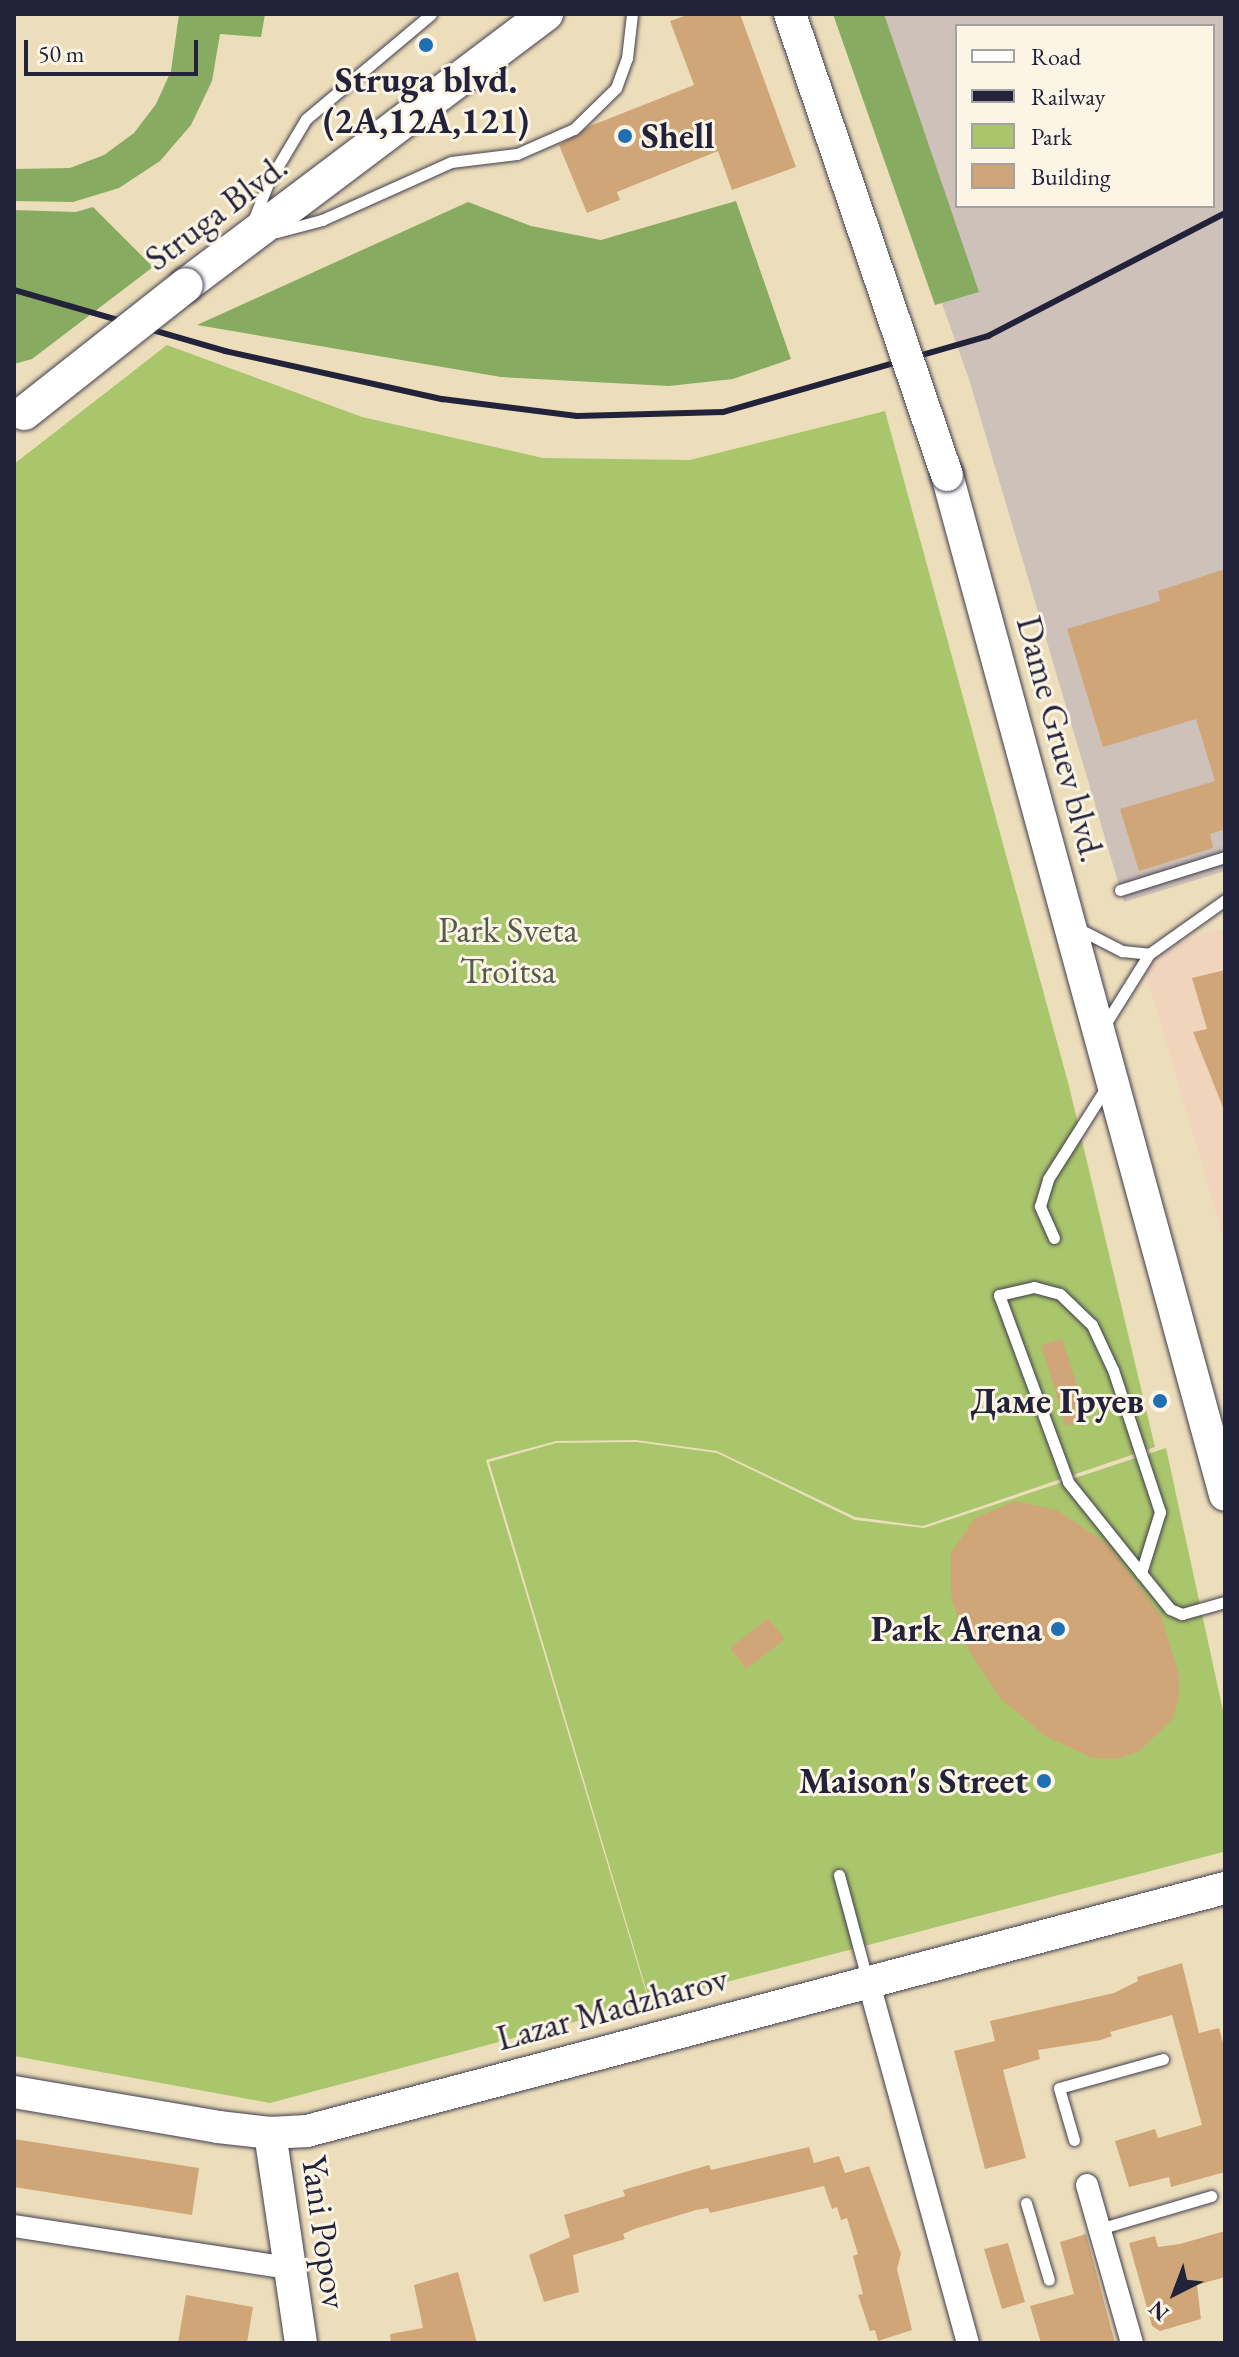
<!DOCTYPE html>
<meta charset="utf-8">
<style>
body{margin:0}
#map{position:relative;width:1239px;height:2357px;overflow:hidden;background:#eddebb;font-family:"EB Garamond",serif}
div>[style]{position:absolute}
.built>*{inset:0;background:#f0d5bc}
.industrial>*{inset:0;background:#cec1b9}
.green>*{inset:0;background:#aac66c}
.forest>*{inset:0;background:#87ab60}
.building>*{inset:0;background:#d0a678}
.roads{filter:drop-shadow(0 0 2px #403e4e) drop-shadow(0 0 2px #403e4e)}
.lane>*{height:11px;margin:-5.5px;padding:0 5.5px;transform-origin:5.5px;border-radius:5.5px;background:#fff}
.street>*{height:22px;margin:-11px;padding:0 11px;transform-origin:11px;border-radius:11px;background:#fff}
.secondary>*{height:32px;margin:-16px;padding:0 16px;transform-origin:16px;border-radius:16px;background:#fff}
.primary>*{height:34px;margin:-17px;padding:0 17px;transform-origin:17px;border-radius:17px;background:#fff}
.rail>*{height:6px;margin:-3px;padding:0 3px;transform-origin:3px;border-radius:3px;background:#22223b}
.bridges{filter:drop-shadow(0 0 2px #403e4e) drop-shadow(0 0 2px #403e4e)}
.secondary-bridge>*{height:32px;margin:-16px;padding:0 16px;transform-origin:16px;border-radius:16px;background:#fff}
.primary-bridge>*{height:34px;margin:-17px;padding:0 17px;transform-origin:17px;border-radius:17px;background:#fff}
.dots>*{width:22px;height:22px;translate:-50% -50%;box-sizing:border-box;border:4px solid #fcf5e5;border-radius:50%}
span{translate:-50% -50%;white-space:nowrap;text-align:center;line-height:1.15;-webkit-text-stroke:6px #fcf5e5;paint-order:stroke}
.poi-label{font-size:36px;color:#22223b;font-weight:700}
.left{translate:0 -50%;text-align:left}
.right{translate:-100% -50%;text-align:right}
.street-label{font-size:36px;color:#22223b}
.park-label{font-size:36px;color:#525b4c}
.frame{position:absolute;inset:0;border:16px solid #22223b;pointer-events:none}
.legend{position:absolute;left:955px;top:24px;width:260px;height:184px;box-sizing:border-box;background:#fcf5e5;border:2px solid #a5a1a1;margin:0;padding:10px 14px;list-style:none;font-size:24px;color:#22223b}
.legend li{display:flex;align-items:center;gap:16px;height:40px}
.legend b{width:40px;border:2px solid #a5a1a1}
.north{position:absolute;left:1135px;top:2253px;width:80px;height:80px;-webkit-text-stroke:6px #fcf5e5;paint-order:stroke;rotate:222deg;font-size:22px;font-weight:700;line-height:32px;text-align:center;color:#22223b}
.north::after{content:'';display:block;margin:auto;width:28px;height:36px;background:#22223b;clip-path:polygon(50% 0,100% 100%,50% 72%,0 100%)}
.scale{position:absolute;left:24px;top:40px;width:174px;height:36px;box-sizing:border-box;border:4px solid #22223b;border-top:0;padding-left:10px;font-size:24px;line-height:28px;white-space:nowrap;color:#22223b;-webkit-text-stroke:6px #fcf5e5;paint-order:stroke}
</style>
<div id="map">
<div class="built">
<i style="clip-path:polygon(1225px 928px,1225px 1244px,1140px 953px)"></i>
</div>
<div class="industrial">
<i style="clip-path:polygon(evenodd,838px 14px,1225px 14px,1225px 871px,1124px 902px,969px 379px,838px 14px,957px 26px,1213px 26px,1213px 206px,957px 206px,957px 26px)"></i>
</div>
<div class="green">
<i style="clip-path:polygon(167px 345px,362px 417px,543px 458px,690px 460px,885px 411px,1069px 1086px,1155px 1447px,923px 1526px,855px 1517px,717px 1451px,636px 1440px,556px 1441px,486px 1460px,649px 2002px,270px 2103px,14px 2056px,14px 464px)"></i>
<i style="clip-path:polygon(637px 1442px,717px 1453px,855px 1520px,924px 1528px,1166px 1448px,1225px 1720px,1223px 1852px,650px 2002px,489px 1462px,556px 1443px)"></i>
</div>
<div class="forest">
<i style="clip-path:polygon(179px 14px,265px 14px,261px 37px,220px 34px,212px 81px,191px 125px,160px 161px,119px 188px,73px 202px,14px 201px,14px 169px,70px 168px,104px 155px,134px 133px,156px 104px,171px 71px)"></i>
<i style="clip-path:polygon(833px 14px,884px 14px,979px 292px,935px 305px)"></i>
<i style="clip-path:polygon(736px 201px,791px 359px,733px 379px,669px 386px,501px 377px,197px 325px,468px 202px,531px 226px,601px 240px)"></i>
<i style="clip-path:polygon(93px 207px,153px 267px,32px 359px,14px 364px,14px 210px,76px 212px)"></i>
</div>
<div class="building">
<i style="clip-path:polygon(690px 14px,740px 14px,796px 167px,732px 190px,718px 151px,617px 192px,620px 200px,587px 213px,559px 145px,590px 126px,694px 85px,670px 21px)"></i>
<i style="clip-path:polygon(1225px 569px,1225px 829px,1210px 834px,1213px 848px,1139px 871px,1120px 809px,1215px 781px,1196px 719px,1103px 747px,1067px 629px,1160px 601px,1158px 591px)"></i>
<i style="clip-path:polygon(1225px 970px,1225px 1109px,1224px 1110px,1193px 1032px,1207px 1029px,1192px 978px)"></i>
<i style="clip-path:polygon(1062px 1339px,1088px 1419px,1066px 1426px,1041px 1345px)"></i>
<i style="clip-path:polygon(1015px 1501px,1057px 1510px,1107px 1544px,1161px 1616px,1179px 1674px,1179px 1697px,1172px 1720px,1138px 1752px,1116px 1759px,1092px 1758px,1045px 1736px,1001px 1699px,969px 1651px,951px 1596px,951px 1553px,975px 1518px)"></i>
<i style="clip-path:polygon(768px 1618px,785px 1639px,746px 1669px,730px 1648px)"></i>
<i style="clip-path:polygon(1182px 1963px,1199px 2033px,1219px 2028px,1225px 2050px,1225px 2172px,1171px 2187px,1169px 2177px,1129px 2187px,1115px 2141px,1155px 2129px,1158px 2138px,1202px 2125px,1172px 2015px,1110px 2032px,1112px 2036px,1101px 2040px,1038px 2050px,1040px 2059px,1003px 2070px,1026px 2158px,985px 2169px,954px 2051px,995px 2041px,990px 2021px,1114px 1993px,1138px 1981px,1137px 1977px)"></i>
<i style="clip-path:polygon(14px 2139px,199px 2168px,192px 2215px,14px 2187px)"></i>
<i style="clip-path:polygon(809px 2147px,814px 2163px,839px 2156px,845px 2173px,869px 2166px,901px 2254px,897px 2269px,912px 2330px,878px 2341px,875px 2330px,870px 2331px,858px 2295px,863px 2294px,853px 2256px,858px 2254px,847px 2218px,841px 2220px,837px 2207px,832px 2209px,824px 2186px,710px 2213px,708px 2208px,696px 2210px,634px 2229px,623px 2234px,625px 2239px,573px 2255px,579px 2292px,544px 2302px,529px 2255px,570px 2237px,564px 2215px,625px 2196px,623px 2190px,709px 2165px,711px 2170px)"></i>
<i style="clip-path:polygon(1225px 2231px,1225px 2277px,1197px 2285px,1201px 2319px,1160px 2331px,1152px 2326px,1129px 2243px,1155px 2236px,1158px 2247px,1180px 2244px)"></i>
<i style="clip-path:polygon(1086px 2234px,1115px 2343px,1041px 2343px,1030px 2306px,1074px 2294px,1060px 2242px)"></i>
<i style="clip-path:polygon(1008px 2243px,1025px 2302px,1002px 2309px,984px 2249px)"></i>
<i style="clip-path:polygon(458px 2272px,477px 2343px,391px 2343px,390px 2334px,423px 2328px,414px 2285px)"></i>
<i style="clip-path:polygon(186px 2295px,253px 2307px,247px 2343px,178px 2343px)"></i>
</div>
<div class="roads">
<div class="lane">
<i style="left:253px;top:221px;width:43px;rotate:-68.2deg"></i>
<i style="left:269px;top:181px;width:72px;rotate:-59.2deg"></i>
<i style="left:306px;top:119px;width:163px;rotate:-40deg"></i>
<i style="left:277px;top:232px;width:47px;rotate:-14.9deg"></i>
<i style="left:322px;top:220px;width:141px;rotate:-24.2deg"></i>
<i style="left:451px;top:162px;width:66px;rotate:-6.9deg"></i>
<i style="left:517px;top:154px;width:62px;rotate:-23.7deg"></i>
<i style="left:574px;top:129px;width:59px;rotate:-44.3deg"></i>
<i style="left:616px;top:88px;width:32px;rotate:-70deg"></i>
<i style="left:627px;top:58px;width:44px;rotate:-83.5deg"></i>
<i style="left:1120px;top:890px;width:110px;rotate:-17.4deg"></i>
<i style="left:1077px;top:928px;width:51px;rotate:27.1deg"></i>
<i style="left:1122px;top:951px;width:27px;rotate:6deg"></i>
<i style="left:1149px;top:954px;width:85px;rotate:122deg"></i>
<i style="left:1149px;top:954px;width:93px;rotate:-35.4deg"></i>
<i style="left:1054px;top:1238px;width:35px;rotate:-114deg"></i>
<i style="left:1040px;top:1206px;width:28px;rotate:-73deg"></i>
<i style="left:1048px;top:1179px;width:110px;rotate:-57.6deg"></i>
<i style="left:1141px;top:1573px;width:64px;rotate:-72.7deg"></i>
<i style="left:1160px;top:1512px;width:150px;rotate:-108.3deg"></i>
<i style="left:1113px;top:1370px;width:50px;rotate:-115deg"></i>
<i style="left:1092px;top:1325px;width:45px;rotate:-135.9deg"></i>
<i style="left:1060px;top:1294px;width:27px;rotate:-165deg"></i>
<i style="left:1034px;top:1287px;width:36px;rotate:167deg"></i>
<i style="left:999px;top:1295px;width:199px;rotate:69.7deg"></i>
<i style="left:1068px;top:1482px;width:117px;rotate:51.3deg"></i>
<i style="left:1141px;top:1573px;width:46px;rotate:51.1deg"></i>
<i style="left:1170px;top:1609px;width:13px;rotate:23deg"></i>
<i style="left:1182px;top:1614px;width:45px;rotate:-15.6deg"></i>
<i style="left:839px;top:1875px;width:108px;rotate:74.9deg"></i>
<i style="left:1074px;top:2140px;width:54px;rotate:-106.1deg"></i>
<i style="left:1059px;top:2088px;width:108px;rotate:-15.6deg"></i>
<i style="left:1026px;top:2203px;width:80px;rotate:73.4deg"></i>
<i style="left:1099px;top:2229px;width:117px;rotate:-16.4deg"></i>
</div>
<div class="street">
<i style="left:868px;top:1980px;width:377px;rotate:74.6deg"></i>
<i style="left:1087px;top:2185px;width:164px;rotate:74.1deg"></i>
<i style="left:14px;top:2226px;width:279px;rotate:8.7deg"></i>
</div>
<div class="secondary">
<i style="left:947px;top:475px;width:1057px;rotate:74.75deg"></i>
<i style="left:14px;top:2092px;width:207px;rotate:9.7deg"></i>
<i style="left:218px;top:2127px;width:52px;rotate:6.6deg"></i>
<i style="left:270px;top:2133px;width:37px;rotate:-3deg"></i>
<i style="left:307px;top:2131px;width:950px;rotate:-14.83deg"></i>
<i style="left:270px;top:2133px;width:212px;rotate:81.6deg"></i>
</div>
<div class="primary">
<i style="left:186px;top:285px;width:451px;rotate:-37deg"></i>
</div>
</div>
<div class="rail">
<i style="left:14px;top:290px;width:220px;rotate:16.1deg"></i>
<i style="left:225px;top:351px;width:222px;rotate:12.5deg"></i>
<i style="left:442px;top:399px;width:136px;rotate:7.2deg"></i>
<i style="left:577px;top:416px;width:146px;rotate:-1.6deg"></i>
<i style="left:723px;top:412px;width:276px;rotate:-16deg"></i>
<i style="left:988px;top:336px;width:267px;rotate:-27.4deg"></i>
</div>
<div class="bridges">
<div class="secondary-bridge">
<i style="left:790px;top:14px;width:487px;rotate:71.2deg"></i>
</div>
<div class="primary-bridge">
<i style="left:24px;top:413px;width:206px;rotate:-38.3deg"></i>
</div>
</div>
<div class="dots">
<i style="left:426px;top:45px;background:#1f6fb2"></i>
<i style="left:625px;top:136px;background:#1f6fb2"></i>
<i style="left:1160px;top:1401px;background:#1f6fb2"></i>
<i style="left:1058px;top:1629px;background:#1f6fb2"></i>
<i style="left:1044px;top:1781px;background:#1f6fb2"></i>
</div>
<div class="poi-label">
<span style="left:426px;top:100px">Struga blvd.<br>(2A,12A,121)</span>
<span class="left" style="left:641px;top:136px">Shell</span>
<span class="right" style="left:1144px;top:1401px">Даме Груев</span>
<span class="right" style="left:1042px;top:1629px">Park Arena</span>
<span class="right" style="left:1028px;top:1781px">Maison's Street</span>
</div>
<div class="street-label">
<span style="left:216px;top:212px;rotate:-37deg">Struga Blvd.</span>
<span style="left:1061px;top:739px;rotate:75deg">Dame Gruev blvd.</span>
<span style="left:612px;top:2008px;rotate:-15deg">Lazar Madzharov</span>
<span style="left:325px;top:2232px;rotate:82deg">Yani Popov</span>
</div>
<div class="park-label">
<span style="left:508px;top:950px">Park Sveta<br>Troitsa</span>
</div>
<div class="frame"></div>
<ul class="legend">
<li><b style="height:10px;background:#fff"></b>Road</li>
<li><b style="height:10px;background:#22223b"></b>Railway</li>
<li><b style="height:22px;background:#aac66c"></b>Park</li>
<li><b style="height:22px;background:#d0a678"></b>Building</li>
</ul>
<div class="north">N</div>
<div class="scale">50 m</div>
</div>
